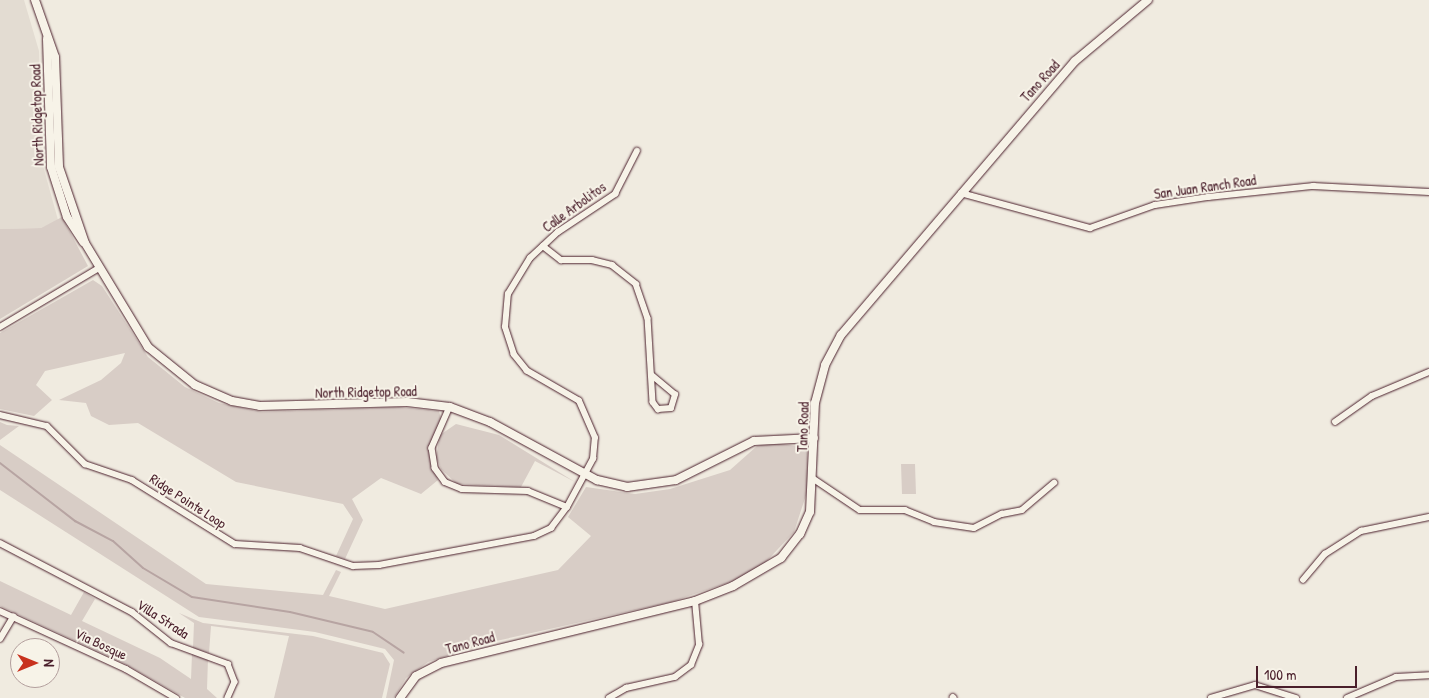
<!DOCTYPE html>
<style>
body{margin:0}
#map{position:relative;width:1429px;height:698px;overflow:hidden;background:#f0ebe0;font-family:"Patrick Hand",sans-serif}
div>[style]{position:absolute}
.built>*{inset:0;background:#e3dcd2}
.green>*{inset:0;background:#d8cdc6}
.stream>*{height:2px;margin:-1px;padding:0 1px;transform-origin:1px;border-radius:1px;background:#b7a4a2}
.roads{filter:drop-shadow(0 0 1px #4a1f2b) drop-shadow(0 0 1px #4a1f2b)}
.street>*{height:5.5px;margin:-2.75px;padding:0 2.75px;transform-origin:2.75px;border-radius:2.75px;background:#f7f3e8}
.secondary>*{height:8px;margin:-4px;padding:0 4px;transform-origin:4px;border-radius:4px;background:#f7f3e8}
span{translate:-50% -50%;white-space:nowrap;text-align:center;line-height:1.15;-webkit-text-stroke:4px #f7f3e8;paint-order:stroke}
.street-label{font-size:14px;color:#4a1f2b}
.north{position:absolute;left:10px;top:638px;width:50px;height:50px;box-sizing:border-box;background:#f7f3e8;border:1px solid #b29e9c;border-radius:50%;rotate:90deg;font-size:14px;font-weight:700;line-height:20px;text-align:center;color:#4a1f2b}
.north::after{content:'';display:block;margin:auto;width:18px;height:22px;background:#c8321e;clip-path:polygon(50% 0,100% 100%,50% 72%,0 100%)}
.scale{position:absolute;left:1256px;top:666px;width:101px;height:22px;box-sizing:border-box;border:2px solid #4a1f2b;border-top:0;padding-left:6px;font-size:15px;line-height:18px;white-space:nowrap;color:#4a1f2b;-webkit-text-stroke:4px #f7f3e8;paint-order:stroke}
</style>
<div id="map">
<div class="built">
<i style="clip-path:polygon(0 0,24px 0,39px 51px,42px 162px,58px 220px,41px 228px,0 229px)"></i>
</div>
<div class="green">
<i style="clip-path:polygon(62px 217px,88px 266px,0 319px,0 229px,41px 228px)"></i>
<i style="clip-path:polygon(93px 280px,102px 286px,148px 357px,185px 387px,219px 403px,262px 412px,399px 407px,439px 411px,442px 422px,428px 449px,438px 480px,421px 494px,381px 478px,352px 499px,363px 520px,345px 559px,336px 556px,353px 519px,343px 504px,236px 482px,138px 423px,109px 425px,91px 416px,86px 403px,59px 400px,101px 380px,121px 363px,125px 353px,45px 371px,36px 385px,52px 400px,34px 416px,0 409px,0 333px)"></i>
<i style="clip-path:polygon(0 422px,7px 425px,19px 426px,0 440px)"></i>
<i style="clip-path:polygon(456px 424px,499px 435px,575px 482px,535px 461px,521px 487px,457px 484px,441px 469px,436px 457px,440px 435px)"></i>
<i style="clip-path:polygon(771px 443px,807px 447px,808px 489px,794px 532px,762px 566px,739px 579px,671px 602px,487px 643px,428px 662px,406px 678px,394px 698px,386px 698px,394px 660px,385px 649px,315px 632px,199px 617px,0 490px,0 445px,206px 584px,323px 595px,336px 570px,341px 572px,329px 596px,385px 609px,558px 570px,591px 536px,568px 517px,586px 487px,635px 494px,670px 489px,730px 470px,757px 446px)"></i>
<i style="clip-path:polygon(901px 464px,915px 464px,916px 494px,902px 494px)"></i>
<i style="clip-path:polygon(0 581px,71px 615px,84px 592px,95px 599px,82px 621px,160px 658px,191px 679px,192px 654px,208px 659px,207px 689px,217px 698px,185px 698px,125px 664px,0 606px)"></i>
<i style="clip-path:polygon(179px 613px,203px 623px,313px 636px,383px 653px,390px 664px,382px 698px,274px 698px,289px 636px,211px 626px,209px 653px,193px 648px,194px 623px)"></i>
</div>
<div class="stream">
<i style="left:0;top:463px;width:95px;rotate:37.7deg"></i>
<i style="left:75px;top:521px;width:43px;rotate:27.8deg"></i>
<i style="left:113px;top:541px;width:40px;rotate:42deg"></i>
<i style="left:143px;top:568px;width:57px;rotate:30.6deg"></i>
<i style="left:192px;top:597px;width:99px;rotate:8.7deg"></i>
<i style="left:290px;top:612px;width:85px;rotate:13.5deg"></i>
<i style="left:373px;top:632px;width:37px;rotate:34deg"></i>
</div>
<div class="roads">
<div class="street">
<i style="left:961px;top:193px;width:134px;rotate:15.2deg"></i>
<i style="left:1090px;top:228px;width:69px;rotate:-19.5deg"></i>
<i style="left:1155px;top:205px;width:54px;rotate:-8.6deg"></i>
<i style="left:1208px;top:197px;width:106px;rotate:-6deg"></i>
<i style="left:1313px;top:186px;width:116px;rotate:3deg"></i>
<i style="left:543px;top:246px;width:23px;rotate:38deg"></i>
<i style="left:561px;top:260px;width:31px"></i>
<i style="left:592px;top:260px;width:21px;rotate:14deg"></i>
<i style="left:612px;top:265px;width:31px;rotate:38deg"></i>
<i style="left:636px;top:284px;width:36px;rotate:71deg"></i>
<i style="left:648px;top:318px;width:84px;rotate:86.6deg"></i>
<i style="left:653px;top:402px;width:9px;rotate:54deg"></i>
<i style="left:658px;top:409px;width:13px;rotate:-4deg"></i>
<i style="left:671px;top:408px;width:14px;rotate:-73deg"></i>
<i style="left:675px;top:395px;width:30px;rotate:-140deg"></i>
<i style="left:0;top:327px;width:115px;rotate:-30.8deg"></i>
<i style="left:450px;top:407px;width:45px;rotate:113.7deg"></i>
<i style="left:432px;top:448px;width:20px;rotate:81deg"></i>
<i style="left:435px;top:468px;width:17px;rotate:54deg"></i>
<i style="left:445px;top:482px;width:18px;rotate:22deg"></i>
<i style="left:462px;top:489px;width:66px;rotate:1.7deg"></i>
<i style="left:528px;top:491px;width:42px;rotate:22.3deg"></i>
<i style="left:0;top:415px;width:48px;rotate:13.2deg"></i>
<i style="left:47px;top:426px;width:54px;rotate:45deg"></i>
<i style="left:85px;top:464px;width:50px;rotate:18.8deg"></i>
<i style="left:132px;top:480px;width:121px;rotate:31.9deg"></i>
<i style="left:235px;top:544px;width:65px;rotate:3.5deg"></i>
<i style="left:300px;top:548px;width:56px;rotate:18.8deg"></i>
<i style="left:353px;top:566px;width:26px;rotate:-2deg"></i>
<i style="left:379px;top:565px;width:158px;rotate:-10.6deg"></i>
<i style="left:534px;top:536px;width:19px;rotate:-25deg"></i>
<i style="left:551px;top:528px;width:26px;rotate:-53deg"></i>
<i style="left:567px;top:507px;width:55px;rotate:-61.6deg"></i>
<i style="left:593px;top:459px;width:21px;rotate:-85deg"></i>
<i style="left:595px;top:438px;width:40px;rotate:-113.4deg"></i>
<i style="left:579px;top:401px;width:60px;rotate:-150deg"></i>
<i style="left:527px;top:371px;width:21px;rotate:-129deg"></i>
<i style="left:514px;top:355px;width:29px;rotate:-108deg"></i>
<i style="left:505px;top:327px;width:33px;rotate:-85deg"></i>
<i style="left:508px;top:294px;width:42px;rotate:-58.6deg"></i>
<i style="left:530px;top:258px;width:38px;rotate:-43deg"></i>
<i style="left:558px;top:232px;width:69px;rotate:-33.7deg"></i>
<i style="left:615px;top:194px;width:48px;rotate:-62.9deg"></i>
<i style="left:1335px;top:422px;width:45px;rotate:-35.1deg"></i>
<i style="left:1372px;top:396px;width:62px;rotate:-22.8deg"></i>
<i style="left:814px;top:479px;width:55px;rotate:34deg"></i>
<i style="left:860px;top:510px;width:45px"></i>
<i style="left:905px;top:510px;width:31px;rotate:22deg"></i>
<i style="left:934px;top:522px;width:40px;rotate:8.5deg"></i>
<i style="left:974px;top:528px;width:31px;rotate:-27deg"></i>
<i style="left:1002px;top:514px;width:20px;rotate:-11deg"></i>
<i style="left:1022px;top:510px;width:42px;rotate:-40.2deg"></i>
<i style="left:0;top:543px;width:149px;rotate:27.6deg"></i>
<i style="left:132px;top:612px;width:50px;rotate:38.5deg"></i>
<i style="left:171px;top:643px;width:61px;rotate:20.2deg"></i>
<i style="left:228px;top:664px;width:19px;rotate:69deg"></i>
<i style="left:235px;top:682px;width:17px;rotate:114deg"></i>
<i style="left:1303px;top:580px;width:34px;rotate:-50deg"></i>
<i style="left:1325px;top:554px;width:43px;rotate:-32.6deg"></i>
<i style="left:1361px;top:531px;width:69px;rotate:-11.6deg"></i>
<i style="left:0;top:611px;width:139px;rotate:24.7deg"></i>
<i style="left:126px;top:669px;width:58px;rotate:30.1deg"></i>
<i style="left:0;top:639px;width:26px;rotate:-59deg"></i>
<i style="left:953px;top:697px;width:1px;rotate:45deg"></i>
<i style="left:609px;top:698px;width:20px;rotate:-30deg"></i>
<i style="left:626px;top:688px;width:50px;rotate:-12.7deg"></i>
<i style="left:675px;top:677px;width:20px;rotate:-37deg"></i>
<i style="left:691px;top:665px;width:22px;rotate:-68deg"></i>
<i style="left:699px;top:645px;width:44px;rotate:-95.2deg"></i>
<i style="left:1211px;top:698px;width:46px;rotate:-16.5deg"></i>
<i style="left:1255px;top:685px;width:43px;rotate:17.6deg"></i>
<i style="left:1347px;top:698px;width:53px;rotate:-23.2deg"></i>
<i style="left:1396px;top:677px;width:33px;rotate:-3deg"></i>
</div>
<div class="secondary">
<i style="left:35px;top:0;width:60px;rotate:70.7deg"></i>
<i style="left:55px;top:57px;width:110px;rotate:87.9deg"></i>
<i style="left:59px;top:167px;width:80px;rotate:71.1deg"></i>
<i style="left:85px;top:243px;width:122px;rotate:58.8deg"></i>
<i style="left:148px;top:347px;width:60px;rotate:39deg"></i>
<i style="left:195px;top:385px;width:40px;rotate:23.4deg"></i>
<i style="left:232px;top:401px;width:28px;rotate:10deg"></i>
<i style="left:260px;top:406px;width:147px;rotate:-1.6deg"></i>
<i style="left:407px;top:402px;width:43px;rotate:6.6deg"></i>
<i style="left:450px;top:407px;width:43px;rotate:20.6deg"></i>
<i style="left:490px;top:422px;width:122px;rotate:28.5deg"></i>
<i style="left:597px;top:480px;width:31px;rotate:13deg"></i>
<i style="left:627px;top:487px;width:49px;rotate:-8.1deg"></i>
<i style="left:676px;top:480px;width:87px;rotate:-26.6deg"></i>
<i style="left:754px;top:441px;width:60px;rotate:-2.9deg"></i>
<i style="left:47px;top:39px;width:128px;rotate:88.2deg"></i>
<i style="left:51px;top:167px;width:52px;rotate:72.3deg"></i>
<i style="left:67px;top:217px;width:30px;rotate:57deg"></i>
<i style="left:400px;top:698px;width:27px;rotate:-54deg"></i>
<i style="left:416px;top:676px;width:28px;rotate:-27deg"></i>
<i style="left:441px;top:663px;width:261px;rotate:-13.7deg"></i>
<i style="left:695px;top:601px;width:41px;rotate:-21.5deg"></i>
<i style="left:733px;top:586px;width:56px;rotate:-30.3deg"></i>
<i style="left:781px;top:558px;width:31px;rotate:-52deg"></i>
<i style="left:800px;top:534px;width:24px;rotate:-66deg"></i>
<i style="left:810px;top:512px;width:109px;rotate:-87.4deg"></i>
<i style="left:815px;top:403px;width:39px;rotate:-75deg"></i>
<i style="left:825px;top:365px;width:34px;rotate:-62deg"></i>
<i style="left:841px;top:335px;width:360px;rotate:-49.5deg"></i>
<i style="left:1075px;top:61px;width:95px;rotate:-39.9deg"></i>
</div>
</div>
<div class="street-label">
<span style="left:1040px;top:81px;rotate:-48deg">Tano Road</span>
<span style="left:37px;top:115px;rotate:-92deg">North Ridgetop Road</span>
<span style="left:1205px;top:187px;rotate:-8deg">San Juan Ranch Road</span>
<span style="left:574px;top:207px;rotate:-36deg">Calle Arbolitos</span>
<span style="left:366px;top:392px;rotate:-1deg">North Ridgetop Road</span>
<span style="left:803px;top:427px;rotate:-88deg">Tano Road</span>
<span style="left:188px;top:501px;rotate:33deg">Ridge Pointe Loop</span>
<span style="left:163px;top:619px;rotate:33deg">Villa Strada</span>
<span style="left:470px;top:643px;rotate:-15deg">Tano Road</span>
<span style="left:101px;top:644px;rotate:25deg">Via Bosque</span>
</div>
<div class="north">N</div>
<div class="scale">100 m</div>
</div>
